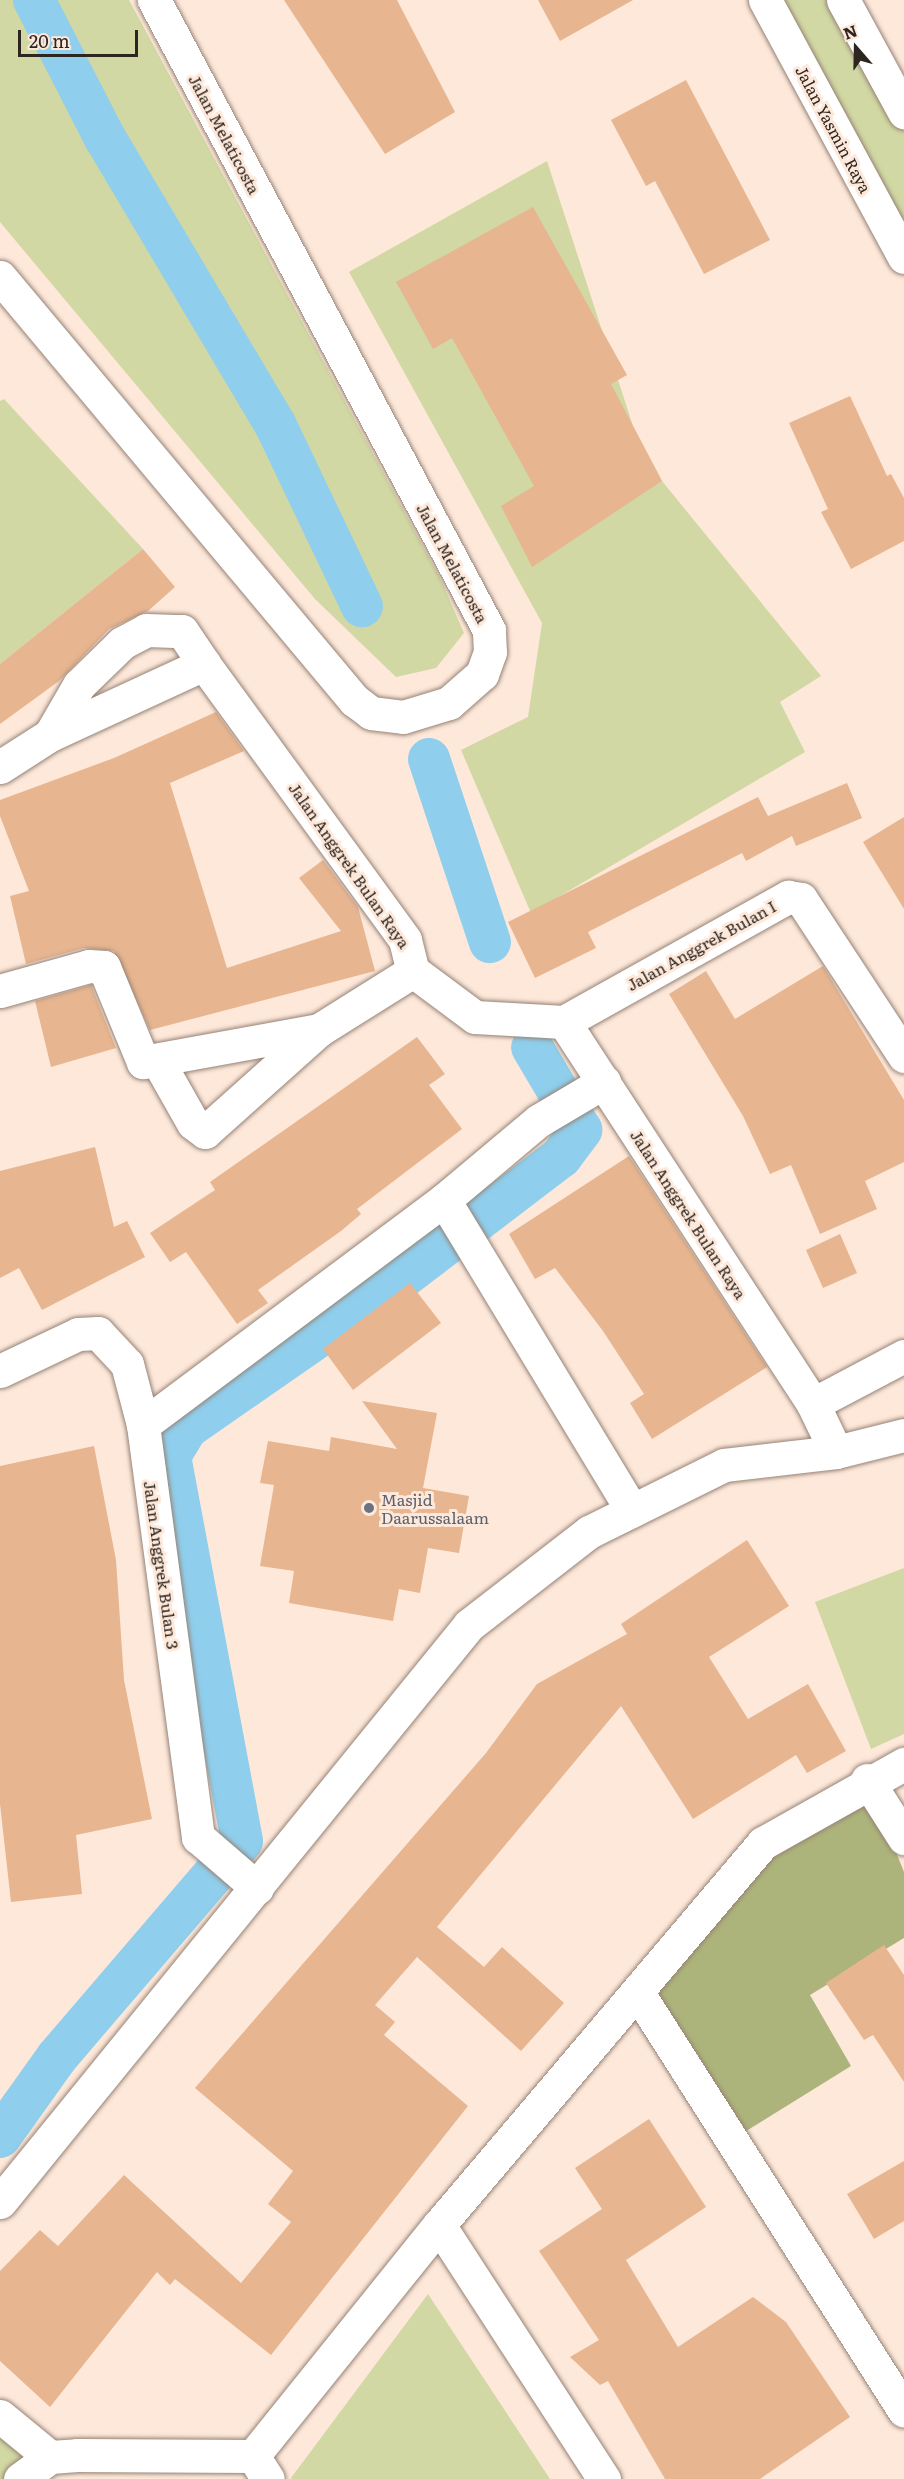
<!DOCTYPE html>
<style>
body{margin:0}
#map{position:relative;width:904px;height:2479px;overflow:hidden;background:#fde8da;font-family:Literata,serif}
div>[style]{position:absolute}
.green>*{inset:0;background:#d1d8a3}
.forest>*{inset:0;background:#adb47b}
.canal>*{height:42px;margin:-21px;padding:0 21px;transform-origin:21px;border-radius:21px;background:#8fceec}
.building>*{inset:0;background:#e7b590}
.roads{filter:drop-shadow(0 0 2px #968376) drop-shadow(0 0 2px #968376)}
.minor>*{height:33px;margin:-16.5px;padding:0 16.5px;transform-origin:16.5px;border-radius:16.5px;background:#fff}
.dots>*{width:16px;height:16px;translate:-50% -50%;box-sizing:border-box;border:3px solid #fde8da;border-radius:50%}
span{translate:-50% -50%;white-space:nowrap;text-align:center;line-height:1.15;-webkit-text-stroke:6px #fde8da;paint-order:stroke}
.street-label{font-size:16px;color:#2c2520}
.worship-label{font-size:16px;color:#5b616d}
.left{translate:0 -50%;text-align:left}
.north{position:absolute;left:826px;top:18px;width:60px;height:60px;-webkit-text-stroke:4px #fde8da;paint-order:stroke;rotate:340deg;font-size:16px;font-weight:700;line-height:24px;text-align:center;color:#2c2520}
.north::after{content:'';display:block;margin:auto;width:21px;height:27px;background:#2c2520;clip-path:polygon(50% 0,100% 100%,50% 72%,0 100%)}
.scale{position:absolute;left:18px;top:30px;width:120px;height:27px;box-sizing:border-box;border:3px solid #2c2520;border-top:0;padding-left:8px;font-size:18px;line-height:21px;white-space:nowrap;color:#2c2520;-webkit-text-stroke:4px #fde8da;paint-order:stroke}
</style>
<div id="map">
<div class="green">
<i style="clip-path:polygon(0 0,129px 0,441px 580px,464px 633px,436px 668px,396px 677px,315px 599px,0 222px)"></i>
<i style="clip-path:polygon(764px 0,843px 0,904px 112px,904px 258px)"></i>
<i style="clip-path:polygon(547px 161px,633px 426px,662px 481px,821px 676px,780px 702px,805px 752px,531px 913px,461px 750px,528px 717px,542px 623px,349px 272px)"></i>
<i style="clip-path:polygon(4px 399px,143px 549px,0 664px,0 401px)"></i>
<i style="clip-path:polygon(904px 1568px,904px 1734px,871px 1749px,815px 1602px)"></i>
<i style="clip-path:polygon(428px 2294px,550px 2479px,292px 2479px,291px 2478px)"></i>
<i style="clip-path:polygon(0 2416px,50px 2457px,20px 2479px,0 2479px)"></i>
</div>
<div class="forest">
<i style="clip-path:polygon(867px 1780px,904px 1872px,904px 1938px,810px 1995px,851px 2066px,730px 2141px,638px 1993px,763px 1843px)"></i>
</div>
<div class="canal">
<i style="left:34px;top:0;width:155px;rotate:62.8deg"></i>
<i style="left:105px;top:138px;width:333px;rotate:59.3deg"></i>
<i style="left:275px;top:424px;width:202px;rotate:64.5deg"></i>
<i style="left:429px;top:759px;width:193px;rotate:71.6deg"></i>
<i style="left:0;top:2137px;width:98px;rotate:-54.5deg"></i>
<i style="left:57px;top:2057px;width:284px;rotate:-49.4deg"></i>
<i style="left:242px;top:1841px;width:392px;rotate:-100.6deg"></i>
<i style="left:170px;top:1456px;width:33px;rotate:-59deg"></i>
<i style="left:187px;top:1428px;width:256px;rotate:-34.8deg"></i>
<i style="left:397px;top:1282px;width:206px;rotate:-37.3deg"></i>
<i style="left:561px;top:1157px;width:34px;rotate:-53deg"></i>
<i style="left:581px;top:1130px;width:96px;rotate:-120.6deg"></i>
</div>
<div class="building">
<i style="clip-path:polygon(284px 0,397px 0,455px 112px,385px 154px)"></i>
<i style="clip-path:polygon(538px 0,633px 0,560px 41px)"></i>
<i style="clip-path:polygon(686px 80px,770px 240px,704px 274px,655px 181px,646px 186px,611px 120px)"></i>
<i style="clip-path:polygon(533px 207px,627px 375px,611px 384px,662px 481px,532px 567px,501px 506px,534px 486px,452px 338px,433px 349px,396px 282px)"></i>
<i style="clip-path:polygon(850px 396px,887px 476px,891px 474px,904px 498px,904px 541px,851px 569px,821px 512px,828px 509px,789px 423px)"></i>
<i style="clip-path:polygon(143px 549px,175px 587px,148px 611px,109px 629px,59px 681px,0 724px,0 664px)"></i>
<i style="clip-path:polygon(216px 712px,244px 751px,170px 783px,227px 968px,341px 931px,299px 878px,323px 860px,358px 907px,375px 971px,150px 1030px,114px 951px,84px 948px,26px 964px,10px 896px,29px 891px,0 816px,0 800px,114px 758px)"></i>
<i style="clip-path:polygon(847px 783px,862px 818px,796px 846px,792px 836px,746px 861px,742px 853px,588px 932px,596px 948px,535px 978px,508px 922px,758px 797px,768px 816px)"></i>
<i style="clip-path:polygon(904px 817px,904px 909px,863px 842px)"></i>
<i style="clip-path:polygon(823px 966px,904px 1100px,904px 1162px,865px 1181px,877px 1209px,820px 1234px,791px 1165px,770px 1174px,743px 1116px,669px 994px,706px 971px,735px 1019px)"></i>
<i style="clip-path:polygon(91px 985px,116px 1048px,51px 1067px,35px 1001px)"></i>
<i style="clip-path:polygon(417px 1037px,445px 1074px,429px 1085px,462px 1129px,357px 1209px,361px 1214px,341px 1231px,258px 1290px,268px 1303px,237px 1324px,186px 1252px,170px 1262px,150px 1233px,215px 1190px,210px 1182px)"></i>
<i style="clip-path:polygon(95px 1147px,114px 1227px,127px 1221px,145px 1257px,42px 1310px,19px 1268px,0 1278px,0 1171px)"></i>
<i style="clip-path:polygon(629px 1156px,767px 1367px,652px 1439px,630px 1403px,644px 1394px,603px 1331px,555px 1268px,535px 1279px,509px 1234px)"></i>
<i style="clip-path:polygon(840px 1234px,857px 1273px,823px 1288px,806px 1250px)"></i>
<i style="clip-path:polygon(410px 1283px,441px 1323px,353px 1390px,323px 1349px)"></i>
<i style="clip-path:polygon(362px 1401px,437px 1413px,423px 1488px,469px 1496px,459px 1553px,428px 1548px,420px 1593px,399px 1589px,393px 1621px,289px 1603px,294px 1571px,260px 1566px,274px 1485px,260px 1483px,268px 1441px,329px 1451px,331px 1437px,397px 1449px)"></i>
<i style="clip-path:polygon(94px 1446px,116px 1560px,124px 1680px,152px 1819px,76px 1835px,82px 1894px,11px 1902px,0 1804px,0 1466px)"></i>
<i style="clip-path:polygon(747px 1540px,789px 1606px,709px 1657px,748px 1719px,808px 1684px,846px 1751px,807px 1773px,796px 1755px,693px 1819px,621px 1706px,437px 1927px,484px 1967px,502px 1947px,564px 2003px,521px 2051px,417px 1957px,375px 2005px,395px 2022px,384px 2035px,468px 2106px,271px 2355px,175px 2279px,170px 2285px,157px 2272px,50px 2407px,0 2361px,0 2271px,40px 2230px,58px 2246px,124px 2175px,241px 2283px,291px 2222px,268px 2204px,293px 2171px,195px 2088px,486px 1753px,537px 1684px,627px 1634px,621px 1624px)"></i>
<i style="clip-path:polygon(884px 1945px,904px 1975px,904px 2082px,873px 2035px,864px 2040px,826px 1983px)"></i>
<i style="clip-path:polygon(649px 2119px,706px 2207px,626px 2260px,678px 2347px,753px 2297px,786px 2322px,850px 2417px,760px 2479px,665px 2479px,608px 2381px,600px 2385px,570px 2357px,599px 2340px,539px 2251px,602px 2209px,575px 2168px)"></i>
<i style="clip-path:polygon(904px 2161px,904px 2221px,874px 2239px,847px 2194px)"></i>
</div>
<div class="roads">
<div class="minor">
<i style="left:765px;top:0;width:292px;rotate:61.6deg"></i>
<i style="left:843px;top:0;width:128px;rotate:61.4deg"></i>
<i style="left:0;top:277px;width:552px;rotate:50.07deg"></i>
<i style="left:354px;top:700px;width:21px;rotate:37deg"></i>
<i style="left:371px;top:713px;width:32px;rotate:7deg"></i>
<i style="left:403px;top:717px;width:48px;rotate:-16.9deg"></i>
<i style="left:449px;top:703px;width:44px;rotate:-41.3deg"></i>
<i style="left:482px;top:674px;width:23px;rotate:-70deg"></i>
<i style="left:490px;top:652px;width:22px;rotate:-93deg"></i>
<i style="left:489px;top:630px;width:714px;rotate:-118deg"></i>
<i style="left:50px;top:735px;width:58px;rotate:-59.9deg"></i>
<i style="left:79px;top:685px;width:60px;rotate:-44.3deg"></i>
<i style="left:122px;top:643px;width:27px;rotate:-28deg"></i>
<i style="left:146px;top:630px;width:36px;rotate:2deg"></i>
<i style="left:182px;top:631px;width:40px;rotate:56deg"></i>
<i style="left:0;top:767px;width:59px;rotate:-32.6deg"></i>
<i style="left:50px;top:735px;width:170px;rotate:-24.8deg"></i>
<i style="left:204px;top:664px;width:341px;rotate:53.9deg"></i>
<i style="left:405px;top:940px;width:32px;rotate:76deg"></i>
<i style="left:413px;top:971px;width:77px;rotate:36.6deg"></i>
<i style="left:475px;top:1017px;width:89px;rotate:3.2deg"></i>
<i style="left:564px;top:1022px;width:456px;rotate:56.9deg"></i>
<i style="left:813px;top:1404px;width:53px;rotate:64.4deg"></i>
<i style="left:0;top:991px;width:92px;rotate:-15.7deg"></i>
<i style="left:89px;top:966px;width:15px;rotate:4deg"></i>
<i style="left:104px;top:967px;width:103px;rotate:67.7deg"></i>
<i style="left:143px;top:1062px;width:179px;rotate:-10.3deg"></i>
<i style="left:564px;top:1022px;width:257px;rotate:-29.2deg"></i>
<i style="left:788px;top:897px;width:13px;rotate:9deg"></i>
<i style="left:801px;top:899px;width:188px;rotate:56.7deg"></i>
<i style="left:159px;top:1063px;width:69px;rotate:60.5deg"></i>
<i style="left:193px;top:1123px;width:15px;rotate:37deg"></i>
<i style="left:205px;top:1132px;width:153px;rotate:-41.8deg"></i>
<i style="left:319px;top:1030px;width:111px;rotate:-32.1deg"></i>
<i style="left:444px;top:1200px;width:363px;rotate:58.8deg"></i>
<i style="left:0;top:1371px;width:86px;rotate:-25.4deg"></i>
<i style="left:78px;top:1334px;width:20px;rotate:-3deg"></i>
<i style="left:98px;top:1333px;width:42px;rotate:46.9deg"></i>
<i style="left:127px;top:1364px;width:63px;rotate:75.3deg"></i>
<i style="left:143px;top:1425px;width:416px;rotate:82.4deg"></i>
<i style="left:198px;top:1837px;width:78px;rotate:40.8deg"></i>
<i style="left:813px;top:1404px;width:103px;rotate:-27.8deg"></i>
<i style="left:143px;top:1425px;width:376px;rotate:-36.8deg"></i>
<i style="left:444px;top:1200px;width:123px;rotate:-40deg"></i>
<i style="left:538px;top:1121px;width:77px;rotate:-30.6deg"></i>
<i style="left:867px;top:1780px;width:69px;rotate:57.5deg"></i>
<i style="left:638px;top:1993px;width:495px;rotate:57.5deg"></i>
<i style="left:0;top:2202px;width:744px;rotate:-50.89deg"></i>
<i style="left:469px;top:1625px;width:152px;rotate:-37.8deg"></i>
<i style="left:589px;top:1532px;width:151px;rotate:-26.4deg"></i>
<i style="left:724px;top:1465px;width:113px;rotate:-6.6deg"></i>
<i style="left:836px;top:1452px;width:70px;rotate:-14deg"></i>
<i style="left:439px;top:2225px;width:303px;rotate:57deg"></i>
<i style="left:0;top:2416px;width:65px;rotate:39.4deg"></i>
<i style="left:253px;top:2456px;width:297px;rotate:-51.2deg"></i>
<i style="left:439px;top:2225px;width:501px;rotate:-49.7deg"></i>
<i style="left:763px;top:1843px;width:162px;rotate:-29.3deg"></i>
<i style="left:20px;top:2479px;width:37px;rotate:-36deg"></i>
<i style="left:50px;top:2457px;width:27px;rotate:-4deg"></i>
<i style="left:77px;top:2455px;width:176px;rotate:0.3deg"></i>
<i style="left:253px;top:2456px;width:27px;rotate:57deg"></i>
</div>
</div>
<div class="dots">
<i style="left:369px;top:1508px;background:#6b7280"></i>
</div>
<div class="street-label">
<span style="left:834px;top:129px;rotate:62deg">Jalan Yasmin Raya</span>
<span style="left:225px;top:134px;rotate:62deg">Jalan Melaticosta</span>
<span style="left:453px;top:563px;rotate:62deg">Jalan Melaticosta</span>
<span style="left:350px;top:865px;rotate:55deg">Jalan Anggrek Bulan Raya</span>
<span style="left:701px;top:945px;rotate:-29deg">Jalan Anggrek Bulan I</span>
<span style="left:689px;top:1214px;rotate:57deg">Jalan Anggrek Bulan Raya</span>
<span style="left:162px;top:1565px;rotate:82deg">Jalan Anggrek Bulan 3</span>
</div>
<div class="worship-label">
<span class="left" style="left:381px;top:1508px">Masjid<br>Daarussalaam</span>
</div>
<div class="north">N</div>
<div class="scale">20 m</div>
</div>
